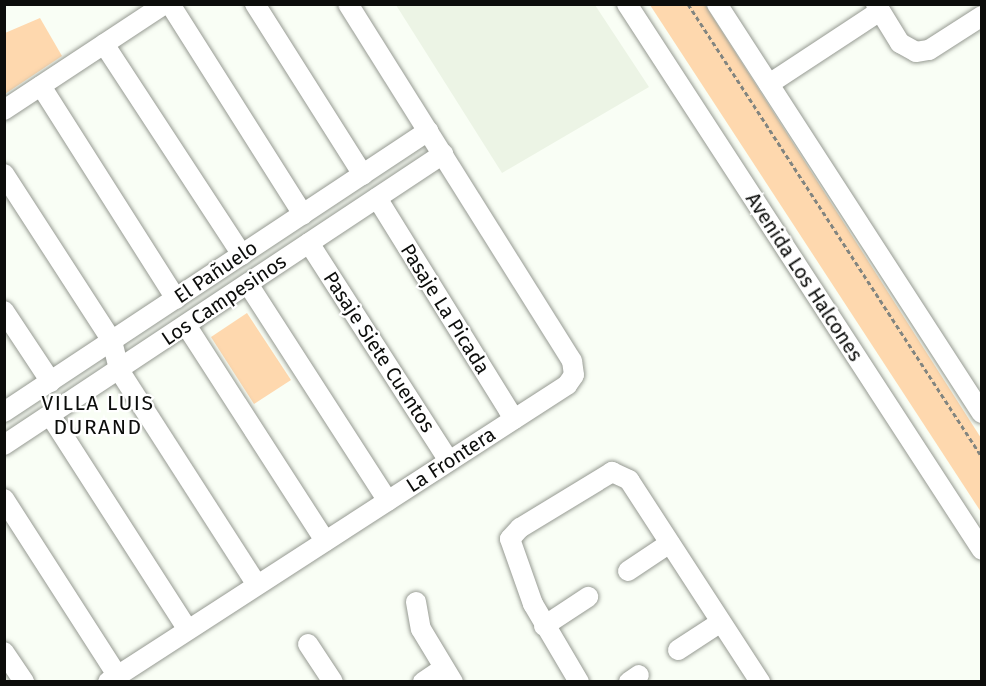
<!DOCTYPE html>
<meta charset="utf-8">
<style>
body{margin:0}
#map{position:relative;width:986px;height:686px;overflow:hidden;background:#f9fef5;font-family:"Fira Sans",sans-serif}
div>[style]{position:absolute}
.built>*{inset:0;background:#ecf4e5}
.green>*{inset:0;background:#fed8ae}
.path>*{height:3px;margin-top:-1.5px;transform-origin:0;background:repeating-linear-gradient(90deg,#828580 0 4.5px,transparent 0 7.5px)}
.roads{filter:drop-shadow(0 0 2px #969a92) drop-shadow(0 0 2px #969a92)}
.minor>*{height:20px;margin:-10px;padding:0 10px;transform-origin:10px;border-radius:10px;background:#fff}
span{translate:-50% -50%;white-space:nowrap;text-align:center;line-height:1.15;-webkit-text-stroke:4.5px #fff;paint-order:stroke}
.street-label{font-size:20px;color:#0c0d0b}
.neighbourhood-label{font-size:21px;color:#0c0d0b;letter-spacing:1.5px}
.frame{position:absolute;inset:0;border:6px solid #0c0d0b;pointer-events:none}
</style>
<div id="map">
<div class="built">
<i style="clip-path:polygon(396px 5px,595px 5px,649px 87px,502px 173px)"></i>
</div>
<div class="green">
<i style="clip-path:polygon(650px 5px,705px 5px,981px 438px,981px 512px)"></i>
<i style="clip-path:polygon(40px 18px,62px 56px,5px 94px,5px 33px)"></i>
<i style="clip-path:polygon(247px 313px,291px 380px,254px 404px,211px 337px)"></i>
</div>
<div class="path">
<i style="left:688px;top:4px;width:540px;rotate:57.02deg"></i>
</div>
<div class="roads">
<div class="minor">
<i style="left:170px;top:4px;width:249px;rotate:57.7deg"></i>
<i style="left:255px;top:4px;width:202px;rotate:57.7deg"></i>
<i style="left:627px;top:4px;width:651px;rotate:56.97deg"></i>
<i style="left:717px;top:4px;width:487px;rotate:57.1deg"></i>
<i style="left:876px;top:4px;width:46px;rotate:58.4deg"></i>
<i style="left:900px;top:43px;width:18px;rotate:29deg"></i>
<i style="left:916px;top:52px;width:13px;rotate:-9deg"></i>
<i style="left:929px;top:50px;width:63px;rotate:-32.7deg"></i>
<i style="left:104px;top:44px;width:252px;rotate:56.8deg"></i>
<i style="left:769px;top:84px;width:133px;rotate:-33.3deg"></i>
<i style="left:41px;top:86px;width:252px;rotate:57.6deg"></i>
<i style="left:4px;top:110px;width:193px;rotate:-33.4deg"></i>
<i style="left:4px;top:174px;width:199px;rotate:57.1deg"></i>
<i style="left:112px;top:341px;width:30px;rotate:76deg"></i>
<i style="left:119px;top:370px;width:255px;rotate:57.3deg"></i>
<i style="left:377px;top:198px;width:260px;rotate:58.2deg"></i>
<i style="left:309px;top:243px;width:259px;rotate:57.3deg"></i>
<i style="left:248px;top:284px;width:258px;rotate:57.2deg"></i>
<i style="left:4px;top:311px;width:85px;rotate:56.5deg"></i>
<i style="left:186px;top:325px;width:257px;rotate:57.2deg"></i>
<i style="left:4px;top:412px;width:509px;rotate:-33.53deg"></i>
<i style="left:50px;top:415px;width:255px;rotate:57.3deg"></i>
<i style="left:4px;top:445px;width:527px;rotate:-33.54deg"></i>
<i style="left:4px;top:499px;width:209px;rotate:57.3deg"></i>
<i style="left:628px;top:571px;width:50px;rotate:-33.7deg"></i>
<i style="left:416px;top:602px;width:27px;rotate:80deg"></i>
<i style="left:421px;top:629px;width:62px;rotate:58.9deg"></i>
<i style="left:544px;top:626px;width:53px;rotate:-33.4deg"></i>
<i style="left:308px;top:644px;width:45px;rotate:56.7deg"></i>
<i style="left:678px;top:650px;width:51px;rotate:-33.1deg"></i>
<i style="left:4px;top:652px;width:36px;rotate:56deg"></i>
<i style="left:108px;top:682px;width:547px;rotate:-32.91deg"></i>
<i style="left:567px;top:385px;width:12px;rotate:-55deg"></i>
<i style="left:574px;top:375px;width:14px;rotate:-98deg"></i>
<i style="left:572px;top:361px;width:421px;rotate:-122.1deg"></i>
<i style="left:423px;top:682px;width:25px;rotate:-34deg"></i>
<i style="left:579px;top:682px;width:91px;rotate:-120.5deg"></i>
<i style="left:533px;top:604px;width:69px;rotate:-109.5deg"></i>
<i style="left:510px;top:539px;width:15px;rotate:-48deg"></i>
<i style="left:520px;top:528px;width:108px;rotate:-31.3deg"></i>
<i style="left:612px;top:472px;width:19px;rotate:25deg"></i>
<i style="left:629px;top:480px;width:241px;rotate:57deg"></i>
<i style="left:629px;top:682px;width:12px;rotate:-35deg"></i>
</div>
</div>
<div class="street-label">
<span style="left:216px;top:272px;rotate:-34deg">El Pañuelo</span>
<span style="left:804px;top:277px;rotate:57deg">Avenida Los Halcones</span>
<span style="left:224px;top:300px;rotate:-34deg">Los Campesinos</span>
<span style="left:445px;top:309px;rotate:58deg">Pasaje La Picada</span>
<span style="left:379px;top:352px;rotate:57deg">Pasaje Siete Cuentos</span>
<span style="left:451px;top:460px;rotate:-33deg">La Frontera</span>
</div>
<div class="neighbourhood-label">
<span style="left:98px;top:415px">VILLA LUIS<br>DURAND</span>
</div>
<div class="frame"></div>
</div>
